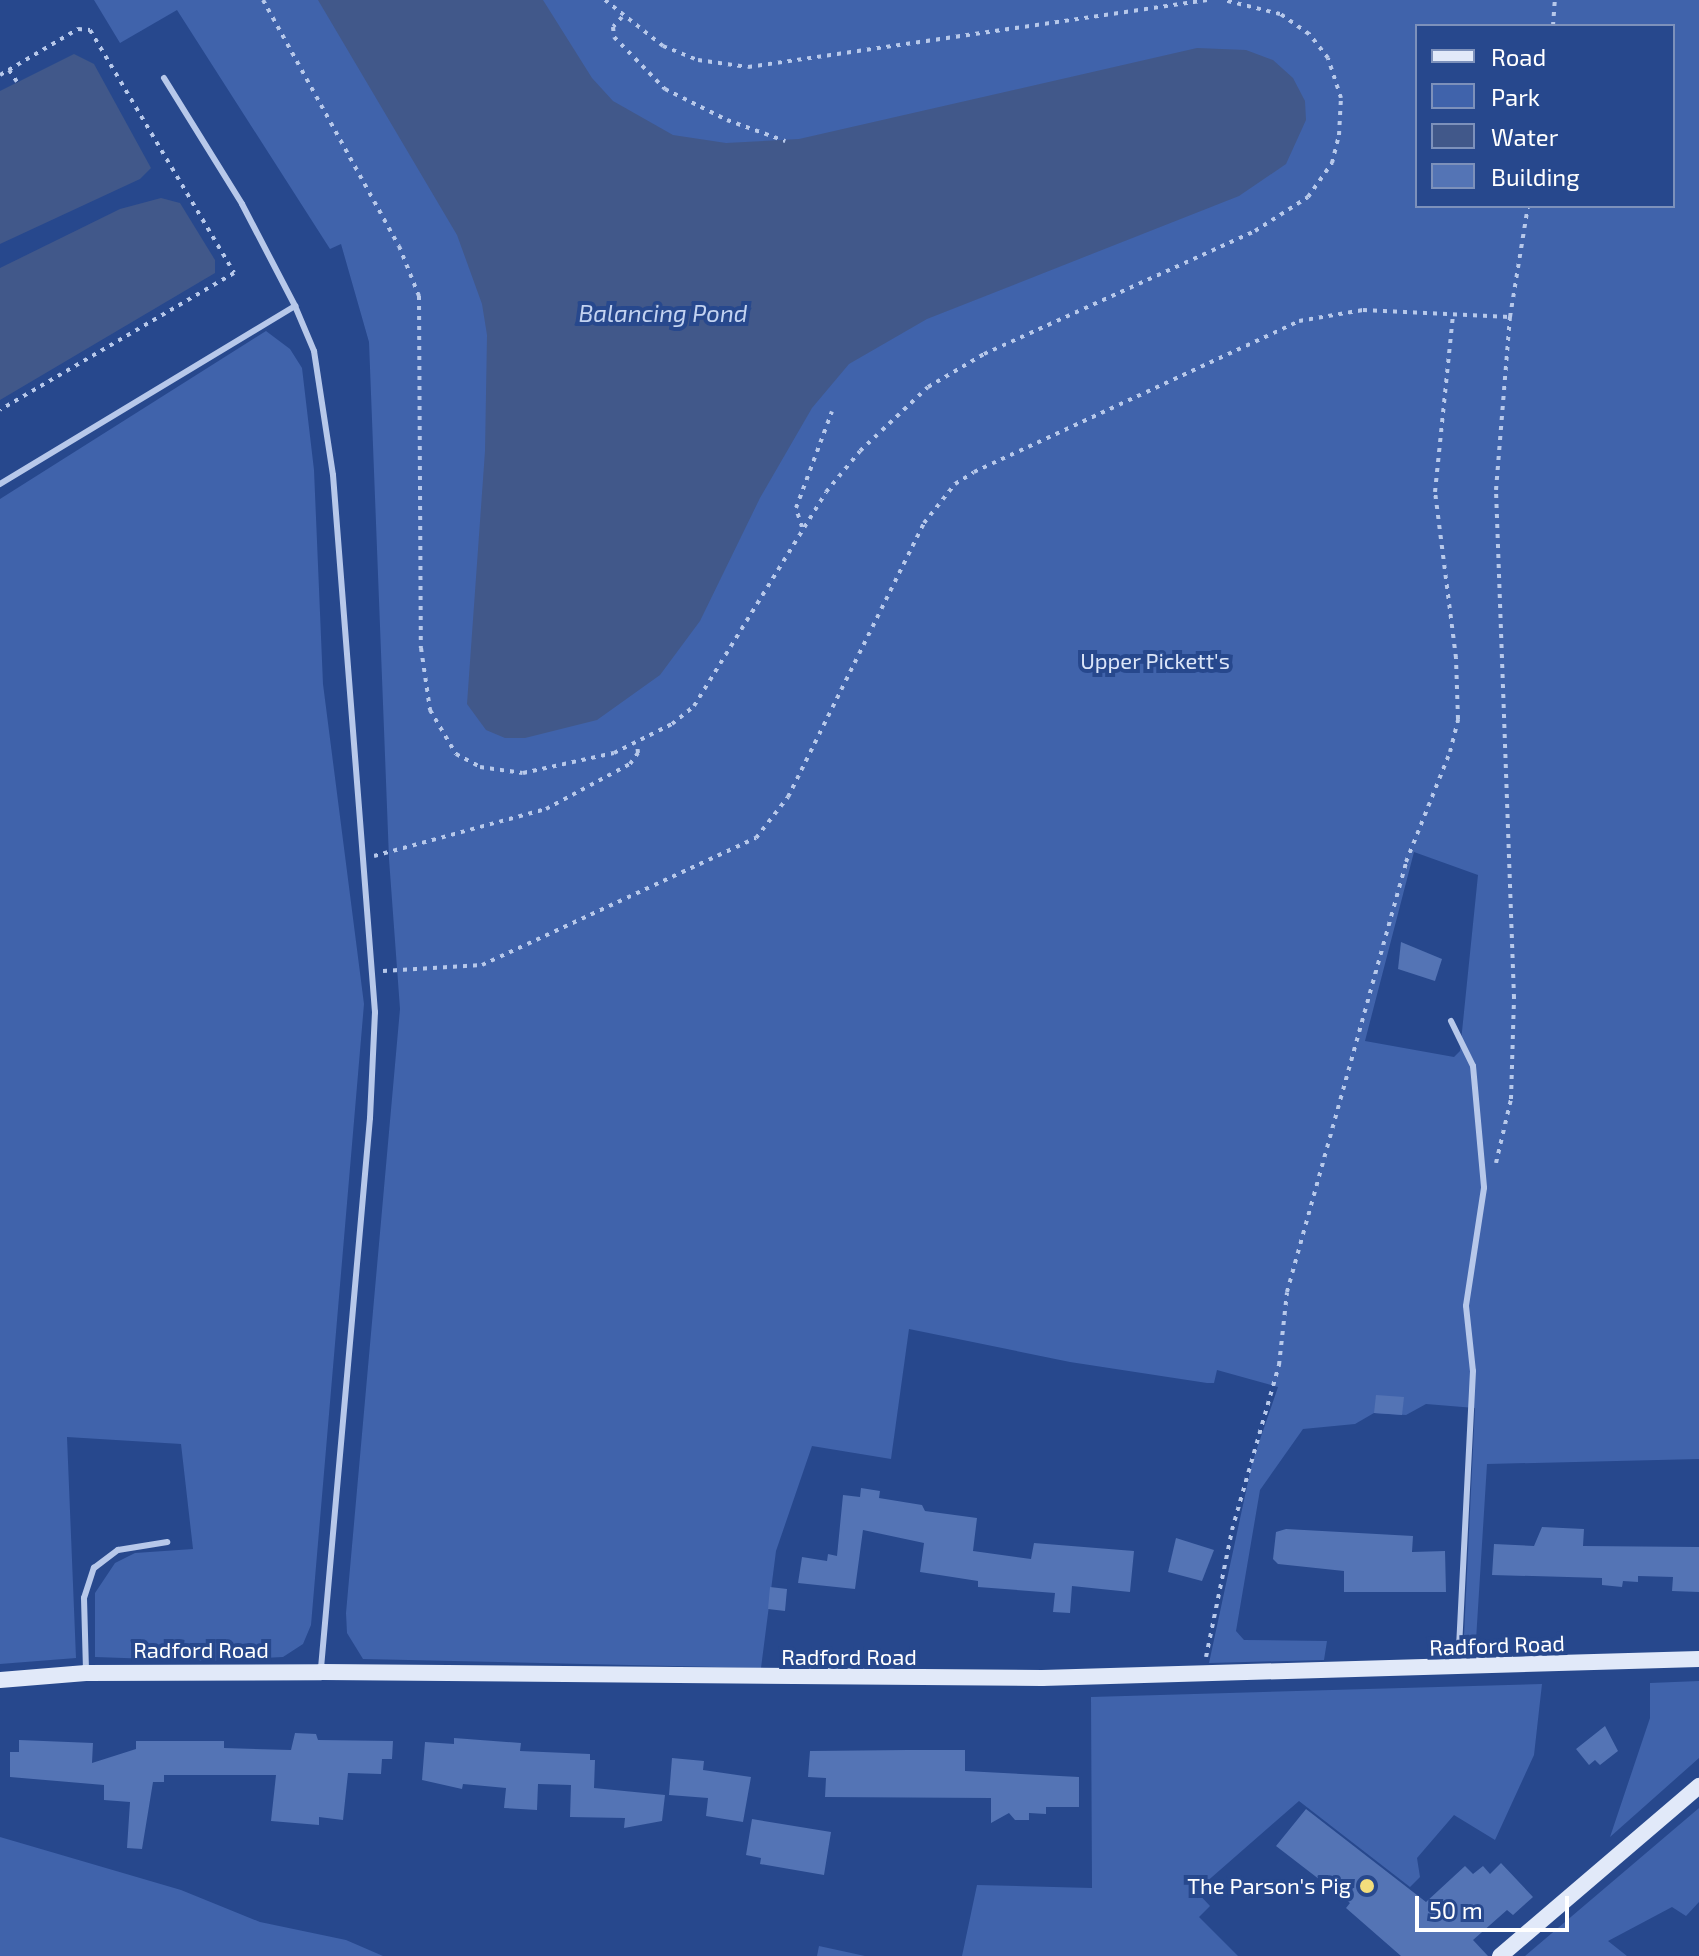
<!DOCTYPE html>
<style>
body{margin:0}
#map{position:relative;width:1699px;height:1956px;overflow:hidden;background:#27488d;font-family:"Exo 2",sans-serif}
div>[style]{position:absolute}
.green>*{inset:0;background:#4063ab}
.water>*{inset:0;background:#41588a}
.building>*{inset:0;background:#5474b5}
.path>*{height:4px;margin-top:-2px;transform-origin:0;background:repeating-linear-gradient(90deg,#b7c8ea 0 4px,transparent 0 10px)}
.lane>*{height:6px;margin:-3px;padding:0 3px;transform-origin:3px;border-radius:3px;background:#b7c8ea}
.secondary>*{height:16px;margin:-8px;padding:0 8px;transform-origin:8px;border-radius:8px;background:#e1e9f9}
.dots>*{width:22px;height:22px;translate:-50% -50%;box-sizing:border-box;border:4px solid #27488d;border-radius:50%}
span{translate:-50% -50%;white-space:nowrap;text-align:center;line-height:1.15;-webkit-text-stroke:8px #27488d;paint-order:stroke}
.park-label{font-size:22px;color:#dbe5f8}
.street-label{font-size:22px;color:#fff}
.poi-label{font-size:22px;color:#fff}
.right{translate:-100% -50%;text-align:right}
.water-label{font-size:24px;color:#c3d3f1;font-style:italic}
.legend{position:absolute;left:1415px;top:24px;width:260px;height:184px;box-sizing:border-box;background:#27488d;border:2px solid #7d91bb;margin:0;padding:10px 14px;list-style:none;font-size:24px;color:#fff}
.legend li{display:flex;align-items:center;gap:16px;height:40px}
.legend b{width:40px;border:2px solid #7d91bb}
.scale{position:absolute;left:1415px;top:1896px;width:154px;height:36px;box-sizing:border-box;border:4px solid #fff;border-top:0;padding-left:10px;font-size:24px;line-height:28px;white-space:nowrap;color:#fff;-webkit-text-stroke:6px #27488d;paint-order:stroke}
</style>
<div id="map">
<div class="green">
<i style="clip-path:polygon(evenodd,94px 0,1699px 0,1699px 1459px,1487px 1464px,1475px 1656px,1463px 1656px,1475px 1408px,1426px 1404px,1406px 1415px,1374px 1413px,1355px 1424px,1303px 1429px,1260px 1490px,1236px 1631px,1244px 1640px,1327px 1641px,1324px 1660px,1209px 1663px,1252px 1463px,1278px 1387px,1217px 1370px,1214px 1383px,1207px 1383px,1070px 1362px,909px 1329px,891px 1459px,812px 1446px,776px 1551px,761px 1668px,363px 1659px,347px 1633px,346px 1613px,400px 1009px,389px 859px,369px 342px,341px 244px,330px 249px,177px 10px,120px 43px,94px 0,1417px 26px,1673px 26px,1673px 206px,1417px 206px,1417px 26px,94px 0,1414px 852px,1478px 875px,1460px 1051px,1454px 1057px,1365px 1041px,1414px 852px)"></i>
<i style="clip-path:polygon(266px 331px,290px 349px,302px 368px,314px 470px,323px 684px,364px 1004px,311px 1625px,303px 1644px,283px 1657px,210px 1661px,95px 1657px,95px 1593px,115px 1563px,135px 1553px,193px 1549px,181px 1444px,67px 1437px,76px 1658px,0 1664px,0 499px)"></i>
<i style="clip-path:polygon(1699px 1681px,1699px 1758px,1610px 1837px,1650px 1718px,1650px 1683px)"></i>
<i style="clip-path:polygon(1542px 1684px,1534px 1755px,1495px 1840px,1454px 1815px,1417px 1858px,1420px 1877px,1410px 1887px,1299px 1801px,1196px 1891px,1210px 1906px,1199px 1917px,1238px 1956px,962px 1956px,977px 1885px,1092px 1888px,1091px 1697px)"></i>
<i style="clip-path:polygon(1699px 1808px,1699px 1902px,1686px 1916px,1672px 1907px,1608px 1941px,1627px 1956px,1525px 1956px)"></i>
<i style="clip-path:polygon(0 1837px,181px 1890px,260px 1922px,346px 1940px,383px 1956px,0 1956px)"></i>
<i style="clip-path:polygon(819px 1946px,865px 1956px,817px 1956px)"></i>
</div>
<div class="water">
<i style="clip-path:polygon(318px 0,543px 0,592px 78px,613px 101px,673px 135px,726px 143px,799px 139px,1197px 48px,1246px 50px,1273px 60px,1293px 78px,1305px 101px,1306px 120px,1286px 164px,1239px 196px,927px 319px,849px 364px,812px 408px,760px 498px,700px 621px,660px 675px,597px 720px,525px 738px,505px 738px,486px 730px,467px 704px,485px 451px,487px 335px,482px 304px,457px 235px)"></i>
<i style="clip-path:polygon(74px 54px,94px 64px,151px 168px,140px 179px,0 244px,0 91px)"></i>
<i style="clip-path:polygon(161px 198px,180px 203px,215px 260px,215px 273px,0 400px,0 268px,120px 209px)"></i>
</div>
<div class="building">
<i style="clip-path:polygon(1401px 942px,1442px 959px,1435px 981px,1398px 969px)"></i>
<i style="clip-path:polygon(1376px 1395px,1404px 1397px,1402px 1415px,1374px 1413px)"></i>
<i style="clip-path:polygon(861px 1488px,880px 1491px,879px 1498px,922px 1505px,925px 1511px,977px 1518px,973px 1551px,1031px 1559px,1034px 1543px,1134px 1551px,1130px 1592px,1072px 1586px,1070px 1613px,1053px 1612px,1055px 1593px,978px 1587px,978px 1581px,920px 1572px,924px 1543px,863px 1530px,855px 1589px,798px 1583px,802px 1557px,827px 1561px,828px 1554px,837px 1556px,843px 1495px,860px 1497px)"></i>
<i style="clip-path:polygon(1542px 1527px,1584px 1529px,1583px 1546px,1699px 1547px,1699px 1592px,1672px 1591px,1673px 1577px,1638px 1576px,1638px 1582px,1623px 1581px,1622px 1587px,1602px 1585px,1602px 1578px,1492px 1575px,1494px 1544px,1534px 1546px)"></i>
<i style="clip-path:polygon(1286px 1529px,1413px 1536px,1412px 1552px,1445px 1551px,1446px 1592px,1344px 1592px,1344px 1571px,1278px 1564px,1273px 1559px,1276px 1532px)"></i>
<i style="clip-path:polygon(1176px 1538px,1214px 1550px,1202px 1581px,1168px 1572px)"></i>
<i style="clip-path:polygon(770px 1587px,787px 1589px,785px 1611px,768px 1609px)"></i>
<i style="clip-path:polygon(1605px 1726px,1618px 1751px,1600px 1765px,1595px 1760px,1589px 1765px,1576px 1749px)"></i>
<i style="clip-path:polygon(295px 1733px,316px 1734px,318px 1740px,393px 1741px,392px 1759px,382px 1759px,381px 1774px,348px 1773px,343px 1820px,319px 1817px,319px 1825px,271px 1821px,276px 1775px,164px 1775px,164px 1782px,153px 1782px,142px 1849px,127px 1848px,130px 1802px,104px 1800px,104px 1785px,10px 1777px,10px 1752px,19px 1752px,19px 1740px,93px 1743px,92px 1763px,136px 1749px,136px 1741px,224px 1741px,224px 1748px,291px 1750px)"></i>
<i style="clip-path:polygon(454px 1738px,521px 1743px,520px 1751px,590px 1754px,590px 1760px,595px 1760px,594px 1788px,665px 1795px,662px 1821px,624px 1828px,625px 1818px,570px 1817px,571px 1785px,538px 1784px,537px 1810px,504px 1808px,506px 1788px,463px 1784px,462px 1789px,422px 1780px,425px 1742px,454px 1744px)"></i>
<i style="clip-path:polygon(908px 1750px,965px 1750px,965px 1771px,1079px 1777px,1079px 1807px,1046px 1807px,1046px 1814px,1029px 1813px,1029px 1820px,1015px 1820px,1009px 1813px,991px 1823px,991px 1798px,825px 1797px,826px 1778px,808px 1777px,810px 1751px)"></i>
<i style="clip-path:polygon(672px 1758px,704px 1761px,703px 1770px,751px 1777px,743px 1822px,706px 1816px,708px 1798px,669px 1795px)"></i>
<i style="clip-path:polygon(1306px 1809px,1426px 1902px,1465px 1866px,1473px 1874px,1483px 1866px,1490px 1874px,1501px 1863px,1533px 1897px,1513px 1915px,1507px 1910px,1473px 1940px,1488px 1956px,1401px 1956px,1346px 1908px,1350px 1903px,1276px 1846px)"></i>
<i style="clip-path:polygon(752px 1819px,831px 1832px,824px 1875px,760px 1864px,761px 1858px,746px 1855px)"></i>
</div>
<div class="path">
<i style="left:263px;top:0;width:281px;rotate:61.1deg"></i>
<i style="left:399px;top:246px;width:54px;rotate:68.2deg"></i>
<i style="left:419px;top:296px;width:352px;rotate:89.7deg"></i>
<i style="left:421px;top:648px;width:63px;rotate:81.7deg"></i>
<i style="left:430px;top:710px;width:51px;rotate:59.4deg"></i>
<i style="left:456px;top:754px;width:27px;rotate:28deg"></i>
<i style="left:480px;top:767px;width:43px;rotate:7.9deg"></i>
<i style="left:523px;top:773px;width:93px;rotate:-12.4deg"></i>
<i style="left:614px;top:753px;width:65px;rotate:-26.6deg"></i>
<i style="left:672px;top:724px;width:28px;rotate:-39deg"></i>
<i style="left:694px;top:706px;width:251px;rotate:-58.3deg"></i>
<i style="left:826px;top:492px;width:53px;rotate:-50.3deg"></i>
<i style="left:860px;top:451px;width:93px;rotate:-43.3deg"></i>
<i style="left:928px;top:387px;width:65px;rotate:-30.5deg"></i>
<i style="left:984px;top:354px;width:298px;rotate:-24.4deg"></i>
<i style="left:1255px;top:231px;width:63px;rotate:-32.7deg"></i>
<i style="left:1308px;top:197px;width:42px;rotate:-54.8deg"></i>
<i style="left:1332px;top:163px;width:29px;rotate:-76deg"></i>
<i style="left:1339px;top:135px;width:37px;rotate:-87deg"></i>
<i style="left:1341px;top:98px;width:42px;rotate:-108deg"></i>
<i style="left:1328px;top:58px;width:31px;rotate:-128deg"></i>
<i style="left:1309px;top:34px;width:35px;rotate:-145deg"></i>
<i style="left:1280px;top:14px;width:58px;rotate:-166deg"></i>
<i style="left:605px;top:0;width:74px;rotate:38.4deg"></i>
<i style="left:663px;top:46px;width:38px;rotate:22deg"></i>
<i style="left:698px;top:60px;width:50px;rotate:8deg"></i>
<i style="left:748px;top:67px;width:466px;rotate:-8.3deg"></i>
<i style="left:622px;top:17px;width:13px;rotate:132deg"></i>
<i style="left:613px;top:27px;width:10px;rotate:84deg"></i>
<i style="left:614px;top:37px;width:73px;rotate:45.6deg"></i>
<i style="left:665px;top:89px;width:69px;rotate:26.6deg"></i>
<i style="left:727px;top:120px;width:62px;rotate:19.9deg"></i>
<i style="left:1553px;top:26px;width:26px;rotate:-86deg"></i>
<i style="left:9px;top:70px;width:14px;rotate:56deg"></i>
<i style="left:0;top:75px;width:91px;rotate:-30.5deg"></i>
<i style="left:78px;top:29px;width:12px;rotate:5deg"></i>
<i style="left:90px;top:30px;width:282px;rotate:59.3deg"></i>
<i style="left:234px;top:273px;width:271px;rotate:149.7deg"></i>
<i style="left:802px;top:527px;width:20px;rotate:-108deg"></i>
<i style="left:796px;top:508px;width:103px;rotate:-69.6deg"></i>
<i style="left:374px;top:856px;width:178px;rotate:-15.3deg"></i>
<i style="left:546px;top:809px;width:95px;rotate:-28.2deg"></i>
<i style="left:630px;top:764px;width:14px;rotate:-54deg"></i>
<i style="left:638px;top:753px;width:9px;rotate:-96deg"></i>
<i style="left:383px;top:971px;width:99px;rotate:-3.5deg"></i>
<i style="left:482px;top:965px;width:302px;rotate:-24.9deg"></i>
<i style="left:756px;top:838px;width:52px;rotate:-52deg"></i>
<i style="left:788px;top:797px;width:306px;rotate:-63.6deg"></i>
<i style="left:924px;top:523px;width:50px;rotate:-51.5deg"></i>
<i style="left:955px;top:484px;width:22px;rotate:-32deg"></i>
<i style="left:974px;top:472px;width:358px;rotate:-24.9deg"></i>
<i style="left:1299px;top:321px;width:65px;rotate:-9.8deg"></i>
<i style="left:1363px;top:310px;width:147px;rotate:2.7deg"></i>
<i style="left:1496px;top:1163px;width:66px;rotate:-76.8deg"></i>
<i style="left:1511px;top:1099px;width:101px;rotate:-88.3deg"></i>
<i style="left:1514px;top:998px;width:508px;rotate:-92.03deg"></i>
<i style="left:1496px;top:490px;width:174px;rotate:-85.4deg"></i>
<i style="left:1510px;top:317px;width:112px;rotate:-80.8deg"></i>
<i style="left:1206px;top:1657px;width:130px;rotate:-78.4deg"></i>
<i style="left:1232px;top:1530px;width:172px;rotate:-74.1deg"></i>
<i style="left:1279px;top:1365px;width:73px;rotate:-83.7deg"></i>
<i style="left:1287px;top:1292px;width:446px;rotate:-74.5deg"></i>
<i style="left:1406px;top:862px;width:118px;rotate:-68.2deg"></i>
<i style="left:1450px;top:752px;width:34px;rotate:-76deg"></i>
<i style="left:1458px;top:719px;width:61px;rotate:-91.9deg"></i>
<i style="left:1456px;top:658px;width:167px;rotate:-97.2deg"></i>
<i style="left:1435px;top:492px;width:179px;rotate:-84.2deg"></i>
</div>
<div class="lane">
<i style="left:164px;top:78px;width:148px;rotate:58.2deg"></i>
<i style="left:242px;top:204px;width:115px;rotate:62.5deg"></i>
<i style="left:0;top:484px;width:345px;rotate:-31.1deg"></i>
<i style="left:295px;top:306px;width:49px;rotate:67.1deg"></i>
<i style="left:314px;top:351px;width:125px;rotate:81.3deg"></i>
<i style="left:333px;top:475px;width:539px;rotate:85.53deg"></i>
<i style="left:375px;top:1012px;width:106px;rotate:92.7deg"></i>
<i style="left:370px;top:1118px;width:552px;rotate:95.09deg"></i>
<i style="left:1451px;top:1021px;width:50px;rotate:63.9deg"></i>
<i style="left:1473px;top:1066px;width:122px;rotate:84.8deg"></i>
<i style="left:1484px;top:1188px;width:119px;rotate:98.7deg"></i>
<i style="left:1466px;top:1306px;width:65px;rotate:83.9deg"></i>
<i style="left:1473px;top:1371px;width:293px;rotate:92.9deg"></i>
<i style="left:86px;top:1670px;width:72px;rotate:-91.6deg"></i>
<i style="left:84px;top:1598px;width:32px;rotate:-72deg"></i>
<i style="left:94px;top:1568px;width:30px;rotate:-37deg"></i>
<i style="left:118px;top:1550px;width:50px;rotate:-9.3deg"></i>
</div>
<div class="secondary">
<i style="left:0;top:1680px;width:86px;rotate:-4.7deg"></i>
<i style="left:86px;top:1673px;width:235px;rotate:-0.2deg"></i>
<i style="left:321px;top:1672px;width:721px;rotate:0.48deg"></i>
<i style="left:1042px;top:1678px;width:657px;rotate:-1.66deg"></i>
<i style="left:1500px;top:1956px;width:262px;rotate:-40.5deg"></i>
</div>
<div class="dots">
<i style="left:1367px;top:1886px;background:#f3de7c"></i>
</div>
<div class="park-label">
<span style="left:1155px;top:661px">Upper Pickett's</span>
</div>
<div class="street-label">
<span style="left:1497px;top:1645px;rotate:-2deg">Radford Road</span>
<span style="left:201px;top:1650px">Radford Road</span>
<span style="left:849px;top:1657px">Radford Road</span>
</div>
<div class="poi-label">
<span class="right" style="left:1351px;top:1886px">The Parson's Pig</span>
</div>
<div class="water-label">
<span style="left:663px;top:313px">Balancing Pond</span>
</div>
<ul class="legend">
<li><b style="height:10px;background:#e1e9f9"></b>Road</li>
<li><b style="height:22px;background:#4063ab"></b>Park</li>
<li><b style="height:22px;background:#41588a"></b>Water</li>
<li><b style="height:22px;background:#5474b5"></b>Building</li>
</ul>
<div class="scale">50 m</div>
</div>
